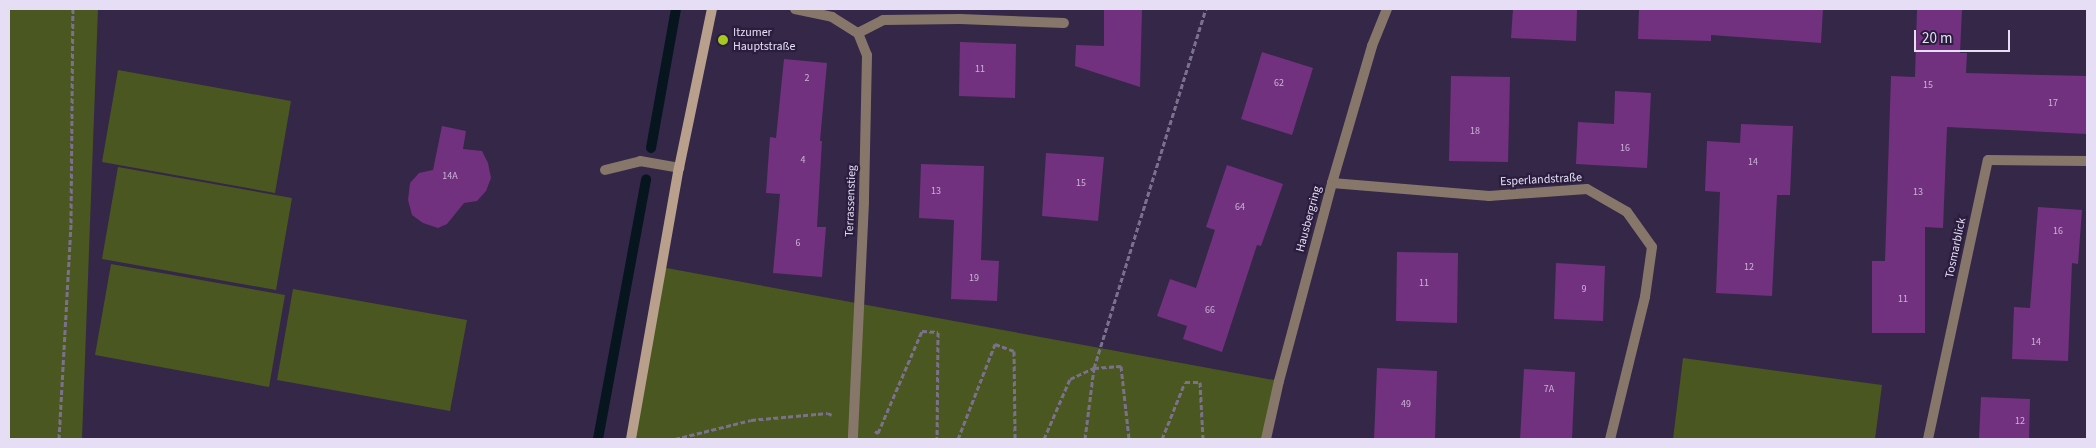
<!DOCTYPE html>
<meta charset="utf-8">
<style>
body{margin:0}
#map{position:relative;width:2096px;height:448px;overflow:hidden;background:#342748;font-family:"Source Sans 3",sans-serif}
div>[style]{position:absolute}
.green>*{inset:0;background:#4a5720}
.stream>*{height:10px;margin:-5px;padding:0 5px;transform-origin:5px;border-radius:5px;background:#07151f}
.building>*{inset:0;background:#72317e}
.path>*{height:3px;margin-top:-1.5px;transform-origin:0;background:repeating-linear-gradient(90deg,#7b718d 0 5px,transparent 0 7.5px)}
.service>*{height:10px;margin:-5px;padding:0 5px;transform-origin:5px;border-radius:5px;background:#87776a}
.minor>*{height:10px;margin:-5px;padding:0 5px;transform-origin:5px;border-radius:5px;background:#87776a}
.secondary>*{height:10px;margin:-5px;padding:0 5px;transform-origin:5px;border-radius:5px;background:#b9a08c}
.dots>*{width:14px;height:14px;translate:-50% -50%;box-sizing:border-box;border:2px solid #2a1d3d;border-radius:50%}
span{translate:-50% -50%;white-space:nowrap;text-align:center;line-height:1.15;-webkit-text-stroke:4.5px #2a1d3d;paint-order:stroke}
.number-label{font-size:10px;color:#c8b3d6}
.number-label span{-webkit-text-stroke-width:0}
.poi-label{font-size:12px;color:#e5def4}
.left{translate:0 -50%;text-align:left}
.street-label{font-size:12px;color:#e5def4}
.frame{position:absolute;inset:0;border:10px solid #e5def4;pointer-events:none}
.scale{position:absolute;left:1914px;top:30px;width:96px;height:22px;box-sizing:border-box;border:2px solid #e5def4;border-top:0;padding-left:6px;font-size:15px;line-height:18px;white-space:nowrap;color:#e5def4;-webkit-text-stroke:4px #2a1d3d;paint-order:stroke}
</style>
<div id="map">
<div class="green">
<i style="clip-path:polygon(9px 9px,98px 9px,82px 439px,9px 439px)"></i>
<i style="clip-path:polygon(118px 70px,291px 101px,275px 193px,102px 162px)"></i>
<i style="clip-path:polygon(118px 167px,292px 198px,276px 290px,102px 259px)"></i>
<i style="clip-path:polygon(111px 264px,285px 295px,269px 387px,95px 355px)"></i>
<i style="clip-path:polygon(661px 267px,1279px 381px,1266px 439px,631px 439px)"></i>
<i style="clip-path:polygon(293px 289px,467px 320px,450px 411px,277px 380px)"></i>
<i style="clip-path:polygon(1683px 358px,1882px 385px,1875px 439px,1673px 439px)"></i>
</div>
<div class="stream">
<i style="left:651px;top:148px;width:141px;rotate:-79.8deg"></i>
<i style="left:598px;top:439px;width:264px;rotate:-79.5deg"></i>
</div>
<div class="building">
<i style="clip-path:polygon(1104px 9px,1142px 9px,1140px 87px,1075px 66px,1076px 45px,1104px 46px)"></i>
<i style="clip-path:polygon(1513px 9px,1577px 9px,1576px 41px,1511px 38px)"></i>
<i style="clip-path:polygon(1639px 9px,1823px 9px,1821px 43px,1711px 35px,1711px 41px,1638px 39px)"></i>
<i style="clip-path:polygon(1917px 9px,1962px 9px,1960px 53px,1967px 53px,1966px 73px,2087px 76px,2087px 134px,1947px 127px,1943px 228px,1925px 227px,1925px 333px,1872px 333px,1872px 261px,1885px 261px,1891px 76px,1915px 77px)"></i>
<i style="clip-path:polygon(960px 42px,1016px 44px,1015px 98px,959px 96px)"></i>
<i style="clip-path:polygon(1262px 52px,1313px 68px,1292px 135px,1241px 119px)"></i>
<i style="clip-path:polygon(784px 59px,827px 63px,820px 141px,822px 141px,817px 227px,826px 227px,822px 277px,773px 273px,780px 194px,766px 193px,770px 137px,776px 138px)"></i>
<i style="clip-path:polygon(1451px 76px,1510px 77px,1508px 162px,1449px 161px)"></i>
<i style="clip-path:polygon(1615px 91px,1651px 93px,1647px 168px,1576px 164px,1578px 122px,1614px 124px)"></i>
<i style="clip-path:polygon(1741px 124px,1793px 126px,1790px 195px,1777px 195px,1772px 296px,1716px 293px,1720px 192px,1705px 191px,1707px 141px,1740px 143px)"></i>
<i style="clip-path:polygon(442px 126px,466px 131px,463px 149px,482px 151px,488px 163px,491px 178px,486px 191px,477px 201px,464px 203px,447px 224px,438px 228px,423px 223px,412px 215px,408px 200px,410px 183px,419px 173px,433px 170px)"></i>
<i style="clip-path:polygon(1046px 153px,1104px 157px,1098px 221px,1042px 216px)"></i>
<i style="clip-path:polygon(921px 164px,984px 166px,981px 260px,999px 261px,997px 301px,951px 299px,954px 220px,919px 218px)"></i>
<i style="clip-path:polygon(1227px 165px,1283px 184px,1261px 246px,1257px 245px,1222px 352px,1183px 339px,1187px 326px,1157px 316px,1170px 279px,1196px 288px,1215px 230px,1206px 227px)"></i>
<i style="clip-path:polygon(2038px 207px,2082px 210px,2078px 264px,2072px 263px,2068px 361px,2012px 359px,2014px 307px,2030px 308px)"></i>
<i style="clip-path:polygon(1397px 252px,1458px 253px,1457px 323px,1396px 321px)"></i>
<i style="clip-path:polygon(1556px 263px,1605px 266px,1603px 321px,1554px 319px)"></i>
<i style="clip-path:polygon(1377px 368px,1437px 371px,1435px 439px,1374px 439px)"></i>
<i style="clip-path:polygon(1524px 369px,1575px 372px,1572px 439px,1520px 439px)"></i>
<i style="clip-path:polygon(1981px 397px,2030px 399px,2029px 439px,1979px 439px)"></i>
</div>
<div class="path">
<i style="left:875px;top:431px;width:4px;rotate:34deg"></i>
<i style="left:878px;top:433px;width:111px;rotate:-66.7deg"></i>
<i style="left:922px;top:331px;width:16px;rotate:4deg"></i>
<i style="left:938px;top:332px;width:107px;rotate:90.5deg"></i>
<i style="left:59px;top:439px;width:216px;rotate:-86.8deg"></i>
<i style="left:71px;top:223px;width:214px;rotate:-89.5deg"></i>
<i style="left:675px;top:439px;width:78px;rotate:-14deg"></i>
<i style="left:751px;top:420px;width:77px;rotate:-5.2deg"></i>
<i style="left:828px;top:413px;width:4px;rotate:27deg"></i>
<i style="left:958px;top:439px;width:102px;rotate:-68.7deg"></i>
<i style="left:995px;top:344px;width:20px;rotate:20deg"></i>
<i style="left:1014px;top:351px;width:88px;rotate:89.3deg"></i>
<i style="left:1044px;top:439px;width:65px;rotate:-66.6deg"></i>
<i style="left:1070px;top:379px;width:26px;rotate:-25deg"></i>
<i style="left:1094px;top:368px;width:27px;rotate:-4deg"></i>
<i style="left:1121px;top:366px;width:73px;rotate:83.7deg"></i>
<i style="left:1085px;top:439px;width:72px;rotate:-82.8deg"></i>
<i style="left:1094px;top:368px;width:376px;rotate:-72.7deg"></i>
<i style="left:1162px;top:439px;width:61px;rotate:-68deg"></i>
<i style="left:1185px;top:382px;width:15px"></i>
<i style="left:1200px;top:382px;width:57px;rotate:87deg"></i>
</div>
<div class="service">
<i style="left:858px;top:33px;width:28px;rotate:-27deg"></i>
<i style="left:883px;top:20px;width:77px;rotate:-0.7deg"></i>
<i style="left:960px;top:19px;width:104px;rotate:2.2deg"></i>
<i style="left:605px;top:170px;width:36px;rotate:-14deg"></i>
<i style="left:640px;top:161px;width:40px;rotate:10deg"></i>
</div>
<div class="minor">
<i style="left:795px;top:9px;width:38px;rotate:12deg"></i>
<i style="left:832px;top:17px;width:31px;rotate:32deg"></i>
<i style="left:858px;top:33px;width:24px;rotate:68deg"></i>
<i style="left:867px;top:55px;width:147px;rotate:91.2deg"></i>
<i style="left:864px;top:202px;width:237px;rotate:92.7deg"></i>
<i style="left:1332px;top:183px;width:158px;rotate:4.7deg"></i>
<i style="left:1489px;top:196px;width:98px;rotate:-4.1deg"></i>
<i style="left:1587px;top:189px;width:46px;rotate:29.9deg"></i>
<i style="left:1627px;top:212px;width:43px;rotate:54.5deg"></i>
<i style="left:1652px;top:247px;width:50px;rotate:98deg"></i>
<i style="left:1645px;top:297px;width:146px;rotate:103.8deg"></i>
<i style="left:1266px;top:439px;width:59px;rotate:-77.4deg"></i>
<i style="left:1279px;top:381px;width:205px;rotate:-75deg"></i>
<i style="left:1332px;top:183px;width:143px;rotate:-73.7deg"></i>
<i style="left:1372px;top:46px;width:40px;rotate:-68deg"></i>
<i style="left:1928px;top:439px;width:285px;rotate:-77.9deg"></i>
<i style="left:1988px;top:160px;width:99px;rotate:0.6deg"></i>
</div>
<div class="secondary">
<i style="left:631px;top:439px;width:275px;rotate:-80deg"></i>
<i style="left:679px;top:168px;width:162px;rotate:-78.3deg"></i>
</div>
<div class="dots">
<i style="left:723px;top:40px;background:#a7c81f"></i>
</div>
<div class="number-label">
<span style="left:980px;top:70px">11</span>
<span style="left:807px;top:79px">2</span>
<span style="left:1279px;top:84px">62</span>
<span style="left:1928px;top:86px">15</span>
<span style="left:2053px;top:104px">17</span>
<span style="left:1475px;top:132px">18</span>
<span style="left:1625px;top:149px">16</span>
<span style="left:803px;top:161px">4</span>
<span style="left:1753px;top:163px">14</span>
<span style="left:450px;top:177px">14A</span>
<span style="left:1081px;top:184px">15</span>
<span style="left:936px;top:192px">13</span>
<span style="left:1918px;top:193px">13</span>
<span style="left:1240px;top:208px">64</span>
<span style="left:2058px;top:232px">16</span>
<span style="left:798px;top:244px">6</span>
<span style="left:1749px;top:268px">12</span>
<span style="left:974px;top:279px">19</span>
<span style="left:1424px;top:284px">11</span>
<span style="left:1584px;top:290px">9</span>
<span style="left:1903px;top:300px">11</span>
<span style="left:1210px;top:311px">66</span>
<span style="left:2036px;top:343px">14</span>
<span style="left:1549px;top:390px">7A</span>
<span style="left:1406px;top:405px">49</span>
<span style="left:2020px;top:422px">12</span>
</div>
<div class="poi-label">
<span class="left" style="left:733px;top:40px">Itzumer<br>Hauptstraße</span>
</div>
<div class="street-label">
<span style="left:1541px;top:180px;rotate:-3deg">Esperlandstraße</span>
<span style="left:851px;top:201px;rotate:-88deg">Terrassenstieg</span>
<span style="left:1309px;top:219px;rotate:-75deg">Hausbergring</span>
<span style="left:1956px;top:248px;rotate:-78deg">Tosmarblick</span>
</div>
<div class="frame"></div>
<div class="scale">20 m</div>
</div>
